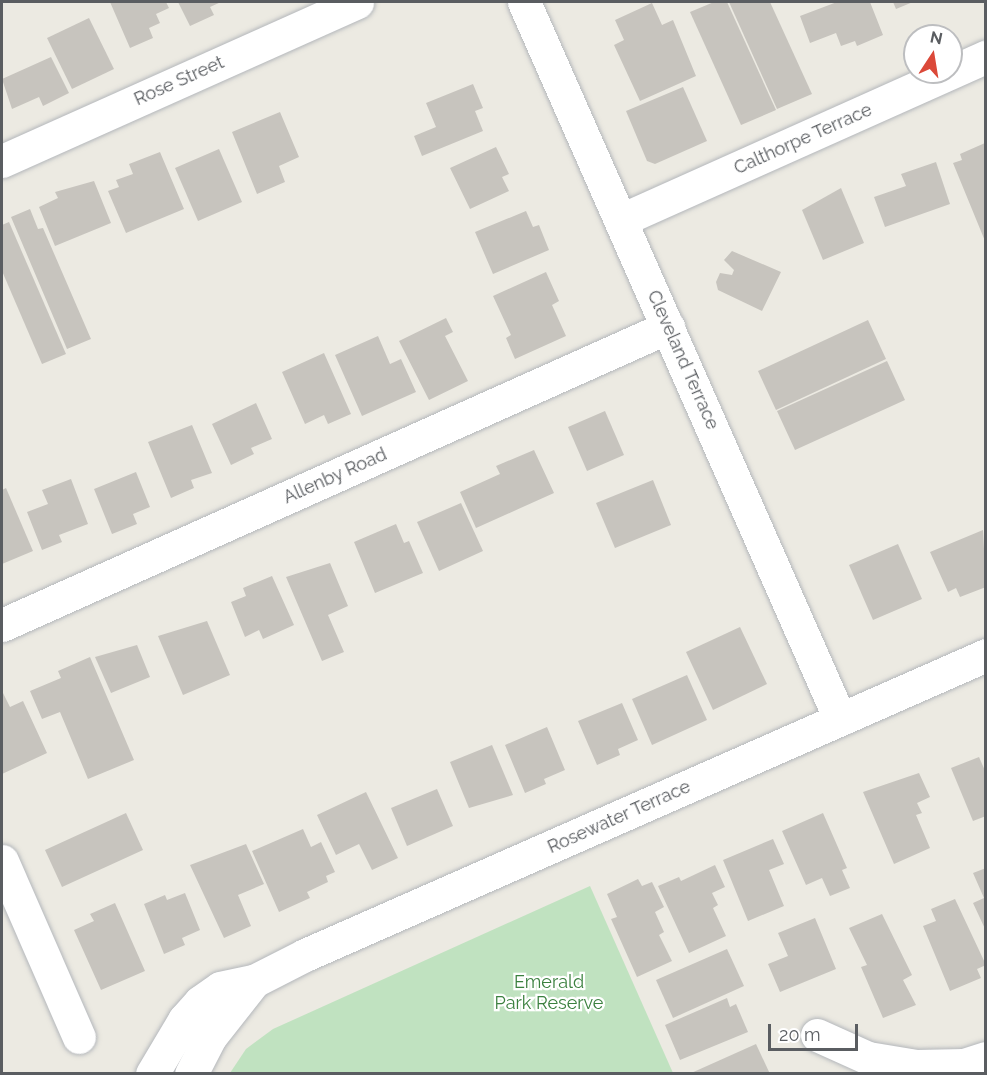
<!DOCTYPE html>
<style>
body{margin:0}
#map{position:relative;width:987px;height:1075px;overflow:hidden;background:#eceae2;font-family:Raleway,sans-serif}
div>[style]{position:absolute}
.green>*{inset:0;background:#c0e2c0}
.building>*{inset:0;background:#c7c4be}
.roads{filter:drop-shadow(0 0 2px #b4b7bb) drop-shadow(0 0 2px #b4b7bb)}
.minor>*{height:33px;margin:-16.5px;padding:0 16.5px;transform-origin:16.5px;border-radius:16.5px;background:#fff}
span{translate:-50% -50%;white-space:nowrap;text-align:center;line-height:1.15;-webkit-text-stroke:4.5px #fff;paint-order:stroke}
.street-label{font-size:18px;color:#5a5d61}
.park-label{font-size:18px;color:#3b803f}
.frame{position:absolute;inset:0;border:3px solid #5a5d61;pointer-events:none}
.north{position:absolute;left:903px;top:24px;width:60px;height:60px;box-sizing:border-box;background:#fff;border:2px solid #bdbec0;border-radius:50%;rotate:12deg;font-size:16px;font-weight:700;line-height:24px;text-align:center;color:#5a5d61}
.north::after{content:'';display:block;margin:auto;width:21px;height:27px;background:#db4939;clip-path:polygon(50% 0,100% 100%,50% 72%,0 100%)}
.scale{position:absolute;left:768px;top:1024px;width:90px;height:27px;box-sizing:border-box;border:3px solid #5a5d61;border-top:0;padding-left:8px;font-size:18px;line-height:21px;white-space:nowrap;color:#5a5d61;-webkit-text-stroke:4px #fff;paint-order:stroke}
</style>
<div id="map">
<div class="green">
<i style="clip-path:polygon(590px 886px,673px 1073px,230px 1073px,246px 1049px,273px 1029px)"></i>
</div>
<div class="building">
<i style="clip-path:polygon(110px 2px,166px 2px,169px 8px,156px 14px,160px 23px,149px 28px,153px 38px,130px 48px)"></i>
<i style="clip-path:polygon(178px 2px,221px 2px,210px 7px,214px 15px,190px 26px)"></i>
<i style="clip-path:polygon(714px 2px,727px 2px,776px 110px,741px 125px,690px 12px)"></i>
<i style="clip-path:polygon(729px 2px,770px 2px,812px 94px,777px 109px)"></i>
<i style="clip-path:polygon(837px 2px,870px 2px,883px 35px,857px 46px,855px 41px,841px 46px,836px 33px,810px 43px,800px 16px)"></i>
<i style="clip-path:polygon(893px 2px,913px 2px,896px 9px)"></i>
<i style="clip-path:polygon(652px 3px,662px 25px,673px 20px,696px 76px,640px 101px,614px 45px,624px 40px,615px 20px)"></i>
<i style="clip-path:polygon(89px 18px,114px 69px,72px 89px,47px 38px)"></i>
<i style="clip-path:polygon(51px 57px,69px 93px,43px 106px,39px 97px,12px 109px,2px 79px)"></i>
<i style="clip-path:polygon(473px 84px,483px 108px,475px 111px,483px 131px,422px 156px,414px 136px,436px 127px,426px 103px)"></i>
<i style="clip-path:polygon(683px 87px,707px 141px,655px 164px,647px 161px,626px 111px)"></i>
<i style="clip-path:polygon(280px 112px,299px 157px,279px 166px,285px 182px,257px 194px,232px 132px)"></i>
<i style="clip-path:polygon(985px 143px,985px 241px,953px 163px,962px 160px,960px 154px)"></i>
<i style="clip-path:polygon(496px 147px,509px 174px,502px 177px,509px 191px,470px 209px,450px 168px)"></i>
<i style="clip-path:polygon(219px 149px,242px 202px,198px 221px,175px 168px)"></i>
<i style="clip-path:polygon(160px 152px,184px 209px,126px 233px,108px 191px,119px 187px,116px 180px,133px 174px,129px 164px)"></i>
<i style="clip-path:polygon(936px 162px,950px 204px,885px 227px,874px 197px,906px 186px,901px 174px)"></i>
<i style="clip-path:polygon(94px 181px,111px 223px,55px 246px,39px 207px,58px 198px,55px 192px)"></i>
<i style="clip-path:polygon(841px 188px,864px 243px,823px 260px,802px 210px)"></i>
<i style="clip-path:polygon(30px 209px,38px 229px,43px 228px,91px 339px,67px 349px,11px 217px)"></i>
<i style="clip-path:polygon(526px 211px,533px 227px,539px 225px,549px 250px,493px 274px,475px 232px)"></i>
<i style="clip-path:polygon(9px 222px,66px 354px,42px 364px,2px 271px,2px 225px)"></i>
<i style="clip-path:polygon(732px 251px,781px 272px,762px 311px,718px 290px,716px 282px,720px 273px,732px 275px,734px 270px,724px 260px)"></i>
<i style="clip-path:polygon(546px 272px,559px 301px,552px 305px,566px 336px,515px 359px,506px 338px,511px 335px,493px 296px)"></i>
<i style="clip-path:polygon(446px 318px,453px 332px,445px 336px,468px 381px,429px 400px,399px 341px)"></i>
<i style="clip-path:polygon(868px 320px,886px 359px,776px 410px,758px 371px)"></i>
<i style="clip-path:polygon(378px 336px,390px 364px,401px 359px,416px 392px,362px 416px,335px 355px)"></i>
<i style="clip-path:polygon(324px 353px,351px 414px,328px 424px,324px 415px,305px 424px,282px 372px)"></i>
<i style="clip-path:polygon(887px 361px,905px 400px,795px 450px,777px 411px)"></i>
<i style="clip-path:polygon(256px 403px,272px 439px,251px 448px,254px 454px,231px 465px,212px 424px)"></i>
<i style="clip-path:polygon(605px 411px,624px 455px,587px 471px,568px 427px)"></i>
<i style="clip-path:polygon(192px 425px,212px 473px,191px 480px,194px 488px,171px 498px,148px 442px)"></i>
<i style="clip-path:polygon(534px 450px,554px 493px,476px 528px,460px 492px,500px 474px,496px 466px)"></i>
<i style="clip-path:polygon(136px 472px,150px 507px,133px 514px,137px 524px,112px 534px,94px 489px)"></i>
<i style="clip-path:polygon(71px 479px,88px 524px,59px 535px,62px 542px,42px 550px,27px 512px,48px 504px,42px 490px)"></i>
<i style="clip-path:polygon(653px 480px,671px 525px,615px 548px,596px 503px)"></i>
<i style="clip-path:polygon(6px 488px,33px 551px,2px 564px,2px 490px)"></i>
<i style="clip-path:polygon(461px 503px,483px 551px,439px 571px,417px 522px)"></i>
<i style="clip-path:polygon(396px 524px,404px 543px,409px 541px,423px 573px,375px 593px,354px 542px)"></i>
<i style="clip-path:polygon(983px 530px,986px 587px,960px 597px,956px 588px,948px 592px,930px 552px)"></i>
<i style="clip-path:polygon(898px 544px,922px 599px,873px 620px,849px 565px)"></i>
<i style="clip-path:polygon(330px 563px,348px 606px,328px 615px,344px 652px,322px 661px,286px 577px)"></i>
<i style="clip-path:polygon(272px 576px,294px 625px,263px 639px,259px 630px,245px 637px,231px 602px,246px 596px,243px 588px)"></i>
<i style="clip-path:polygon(207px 621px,230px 675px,183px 695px,158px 636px)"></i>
<i style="clip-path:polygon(740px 627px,767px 684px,713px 710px,686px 652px)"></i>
<i style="clip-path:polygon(137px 645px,150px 677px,111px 693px,95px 657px)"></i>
<i style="clip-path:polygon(90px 657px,134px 760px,88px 779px,60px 712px,42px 719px,30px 691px,61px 678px,58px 671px)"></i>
<i style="clip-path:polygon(687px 675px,707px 720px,652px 745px,632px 699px)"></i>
<i style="clip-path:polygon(3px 693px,10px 707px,23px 701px,47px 753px,2px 774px)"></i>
<i style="clip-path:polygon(622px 703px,638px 740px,618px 749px,620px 755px,597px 765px,578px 721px)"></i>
<i style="clip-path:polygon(547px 727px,565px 770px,544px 779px,546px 784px,525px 793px,505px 745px)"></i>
<i style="clip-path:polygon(492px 745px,513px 795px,469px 808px,450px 762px)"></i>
<i style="clip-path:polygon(979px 757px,986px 773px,986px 816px,973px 821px,951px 768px)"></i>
<i style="clip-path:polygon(919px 773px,930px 797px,917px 803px,922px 813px,916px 815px,930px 848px,894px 864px,863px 792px)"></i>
<i style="clip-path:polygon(437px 789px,453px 826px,407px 846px,391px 808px)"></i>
<i style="clip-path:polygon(366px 792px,398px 858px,372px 870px,359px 844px,336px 855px,317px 815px)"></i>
<i style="clip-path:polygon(126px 813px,143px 850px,62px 887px,45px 850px)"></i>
<i style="clip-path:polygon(823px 813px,847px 868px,842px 870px,850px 888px,830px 896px,822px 878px,806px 885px,782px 831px)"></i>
<i style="clip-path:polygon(303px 829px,311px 847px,321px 842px,335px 872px,326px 876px,328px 882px,307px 892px,310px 898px,279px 912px,252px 851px)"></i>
<i style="clip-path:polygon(773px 839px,784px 864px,769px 870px,784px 906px,748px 921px,723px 860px)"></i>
<i style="clip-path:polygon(246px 844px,264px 884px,238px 895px,251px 926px,224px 938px,190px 865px)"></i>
<i style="clip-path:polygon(715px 865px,725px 887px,712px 893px,718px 905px,713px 908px,726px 936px,689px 953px,658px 886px,679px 877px,681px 881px)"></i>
<i style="clip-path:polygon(986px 868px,986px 931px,973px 903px,984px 898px,973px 873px)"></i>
<i style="clip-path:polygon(638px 879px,642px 886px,652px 882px,664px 907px,655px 912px,664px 932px,659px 935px,672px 961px,637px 977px,611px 919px,617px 917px,607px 894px)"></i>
<i style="clip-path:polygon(185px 893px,200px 930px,182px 938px,185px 945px,164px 954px,144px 904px,165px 895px,167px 900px)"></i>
<i style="clip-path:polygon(955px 899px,986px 965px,977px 969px,981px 978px,950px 991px,923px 926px,936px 921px,931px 909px)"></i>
<i style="clip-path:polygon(115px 903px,145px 971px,101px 990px,74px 930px,94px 921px,90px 914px)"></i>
<i style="clip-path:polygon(882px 914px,912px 975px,903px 980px,916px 1005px,883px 1018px,861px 967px,867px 965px,849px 928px)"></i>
<i style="clip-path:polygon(815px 918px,836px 969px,780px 992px,768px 964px,788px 956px,778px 933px)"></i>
<i style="clip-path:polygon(727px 949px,744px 986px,673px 1018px,656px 980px)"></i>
<i style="clip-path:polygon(727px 998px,730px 1007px,736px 1004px,748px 1032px,680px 1060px,665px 1025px)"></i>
<i style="clip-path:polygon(756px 1044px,770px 1074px,689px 1074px)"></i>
</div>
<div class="roads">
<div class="minor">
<i style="left:524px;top:2px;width:784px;rotate:66.22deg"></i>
<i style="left:2px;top:161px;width:389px;rotate:-24.1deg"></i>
<i style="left:621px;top:220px;width:400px;rotate:-24.1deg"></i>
<i style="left:2px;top:625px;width:730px;rotate:-24.11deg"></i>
<i style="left:2px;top:861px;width:192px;rotate:66.4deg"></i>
<i style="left:817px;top:1035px;width:56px;rotate:24.3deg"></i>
<i style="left:868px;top:1058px;width:49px;rotate:9.5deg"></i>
<i style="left:916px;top:1066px;width:48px;rotate:-1.2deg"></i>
<i style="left:964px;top:1065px;width:23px;rotate:-18deg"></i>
<i style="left:152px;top:1074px;width:63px;rotate:-59.3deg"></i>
<i style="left:184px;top:1020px;width:24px;rotate:-48deg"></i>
<i style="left:200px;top:1002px;width:24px;rotate:-35deg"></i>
<i style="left:220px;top:988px;width:35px;rotate:-12deg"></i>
<i style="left:254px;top:981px;width:57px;rotate:-27deg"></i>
<i style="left:305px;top:955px;width:744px;rotate:-23.77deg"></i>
<i style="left:191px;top:1074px;width:42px;rotate:-62.8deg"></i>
<i style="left:210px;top:1037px;width:71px;rotate:-51.8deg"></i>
</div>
</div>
<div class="street-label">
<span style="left:179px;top:81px;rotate:-24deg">Rose Street</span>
<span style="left:803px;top:139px;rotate:-24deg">Calthorpe Terrace</span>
<span style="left:683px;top:360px;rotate:66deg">Cleveland Terrace</span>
<span style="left:335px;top:476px;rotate:-24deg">Allenby Road</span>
<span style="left:619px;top:817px;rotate:-24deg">Rosewater Terrace</span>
</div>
<div class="park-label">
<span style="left:549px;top:993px">Emerald<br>Park Reserve</span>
</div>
<div class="frame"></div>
<div class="north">N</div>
<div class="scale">20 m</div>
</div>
